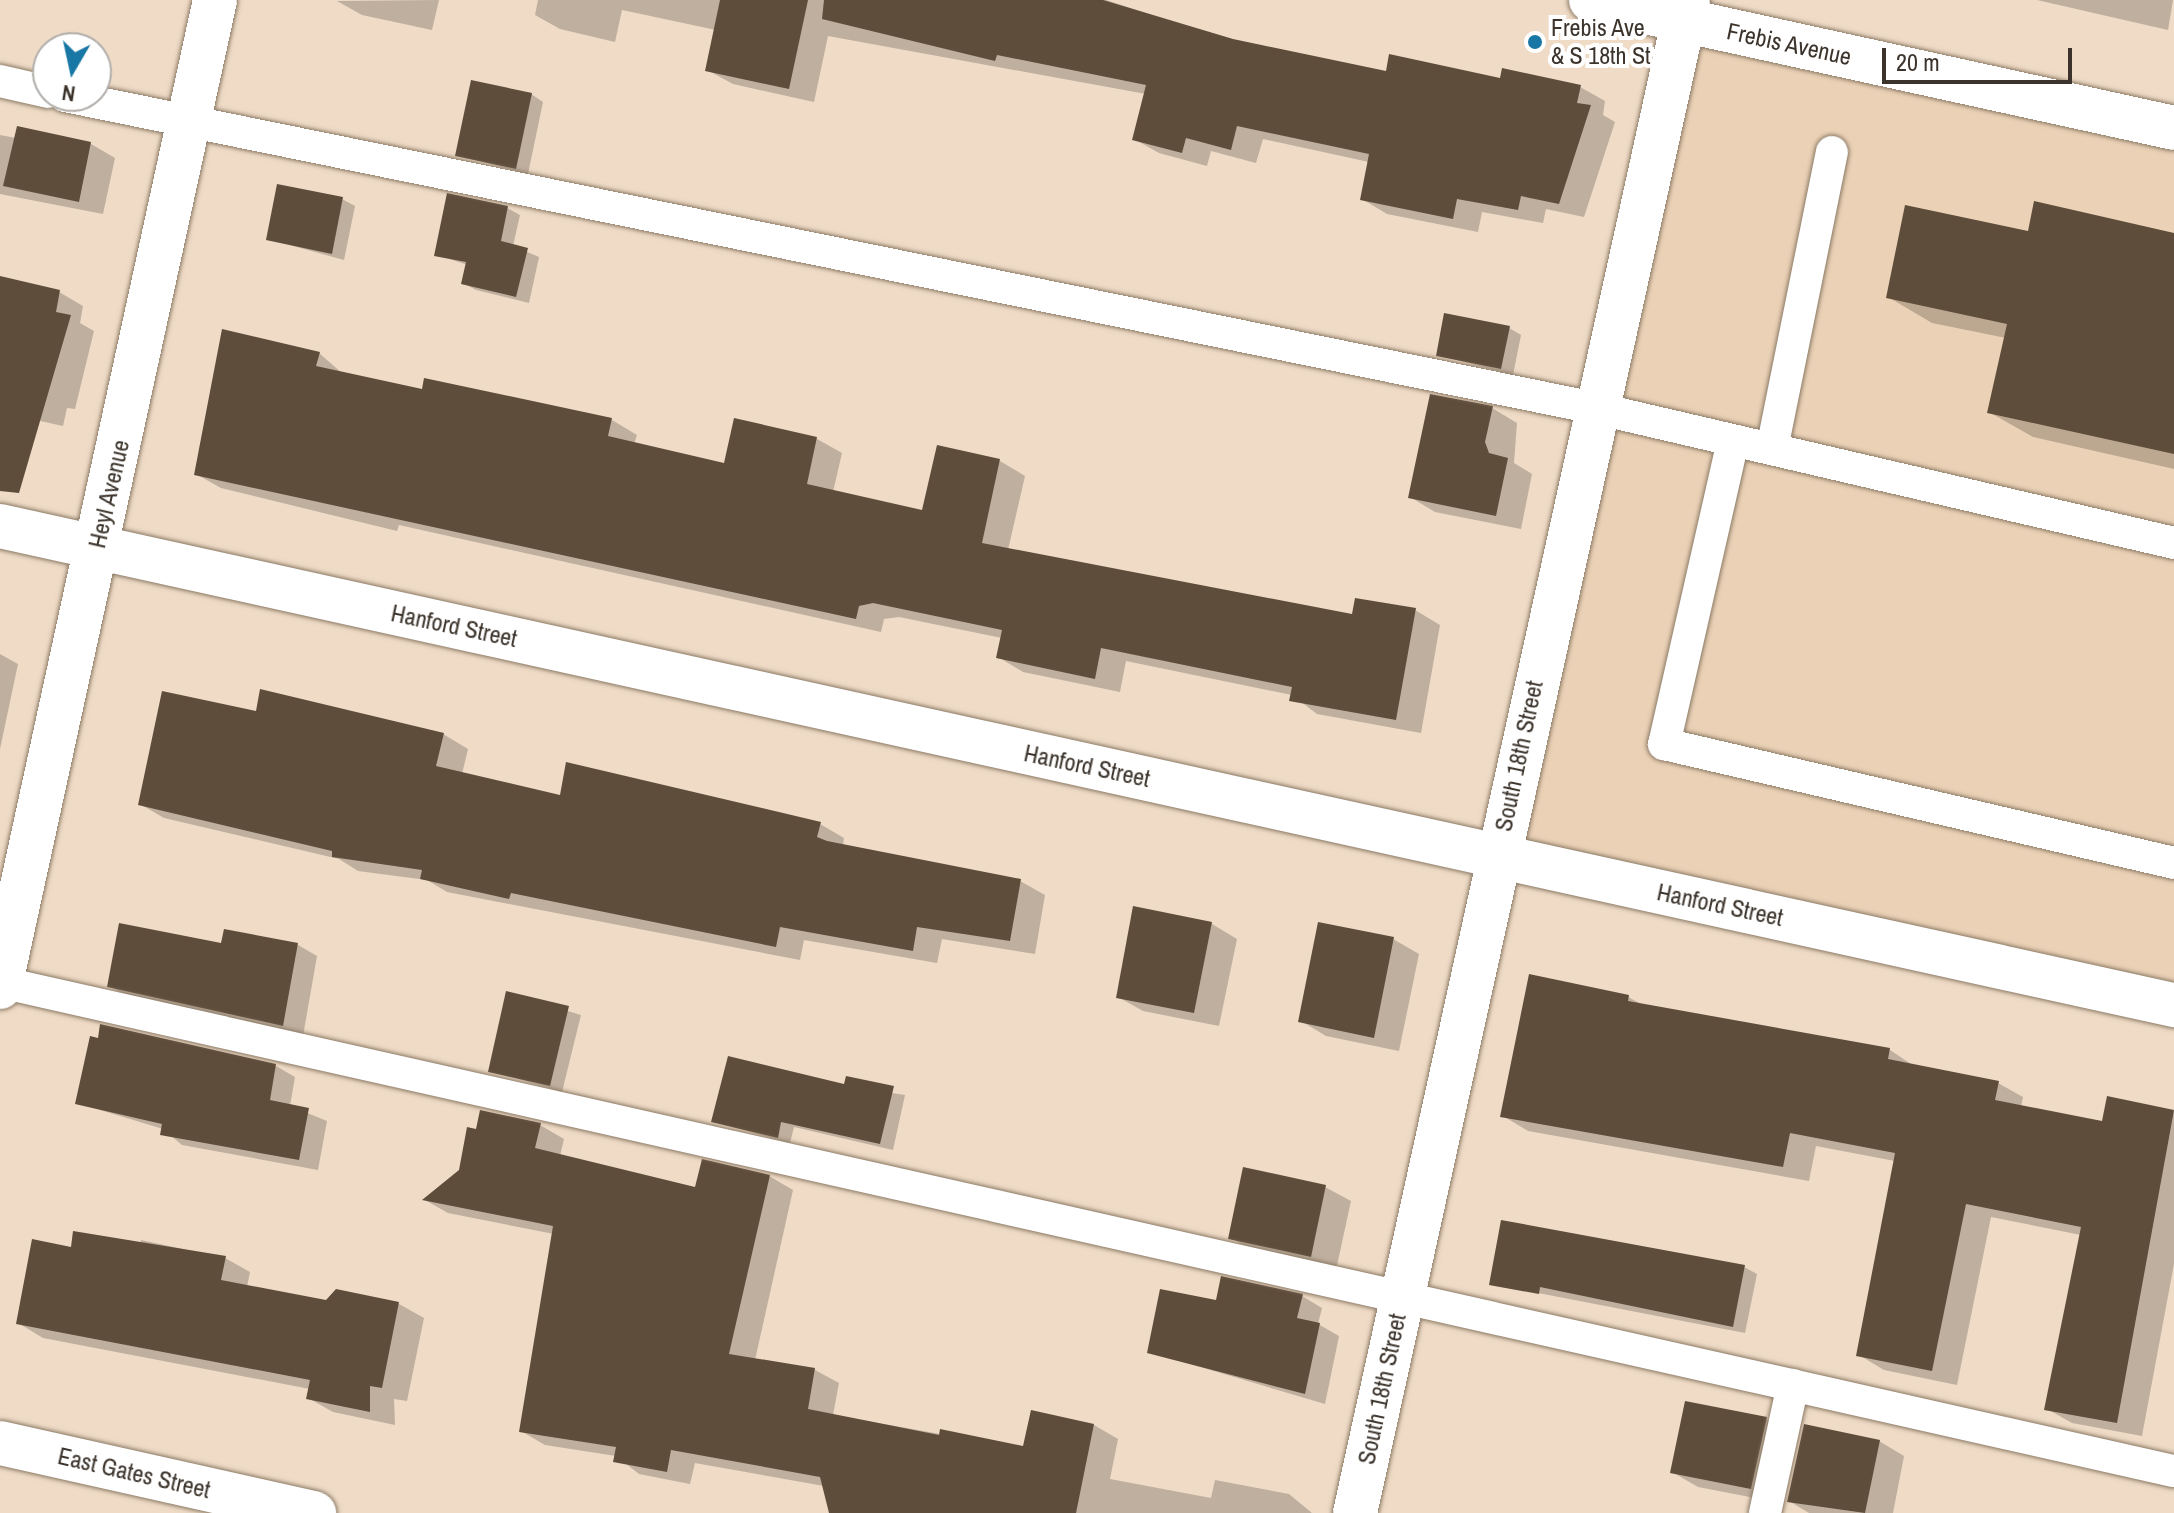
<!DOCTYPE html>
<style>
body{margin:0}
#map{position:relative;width:2174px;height:1513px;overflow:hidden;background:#efdbc6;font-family:"Archivo Narrow",sans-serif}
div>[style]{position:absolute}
.built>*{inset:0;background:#ebd2b6}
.shadow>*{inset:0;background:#0003}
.building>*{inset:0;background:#5e4d3b}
.roads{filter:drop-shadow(0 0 2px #8b7a66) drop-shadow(0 0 2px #8b7a66)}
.lane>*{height:32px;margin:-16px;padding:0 16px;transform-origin:16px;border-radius:16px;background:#fff}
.street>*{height:44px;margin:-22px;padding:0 22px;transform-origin:22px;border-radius:22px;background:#fff}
.secondary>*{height:44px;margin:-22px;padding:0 22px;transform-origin:22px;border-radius:22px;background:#fff}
.dots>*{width:22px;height:22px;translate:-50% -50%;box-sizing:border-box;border:4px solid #fff;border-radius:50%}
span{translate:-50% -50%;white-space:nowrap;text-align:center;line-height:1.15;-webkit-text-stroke:8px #fff;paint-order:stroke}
.poi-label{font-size:24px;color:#3c342c}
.left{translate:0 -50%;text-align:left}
.street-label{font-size:24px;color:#3c342c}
.north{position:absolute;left:32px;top:32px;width:80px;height:80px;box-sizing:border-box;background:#fff;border:2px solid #b1aeab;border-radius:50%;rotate:189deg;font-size:22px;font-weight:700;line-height:32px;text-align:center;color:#3c342c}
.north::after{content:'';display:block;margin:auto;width:28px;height:36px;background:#1877a4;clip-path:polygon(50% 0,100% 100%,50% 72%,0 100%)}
.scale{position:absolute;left:1882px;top:48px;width:190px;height:36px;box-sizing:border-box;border:4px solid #3c342c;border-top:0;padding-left:10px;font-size:24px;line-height:28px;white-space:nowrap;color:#3c342c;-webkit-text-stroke:6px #fff;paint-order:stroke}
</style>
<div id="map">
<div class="built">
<i style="clip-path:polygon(1677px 14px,2174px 127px,2174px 1016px,1485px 860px)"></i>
</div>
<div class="shadow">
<i style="clip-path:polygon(439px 0,432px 30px,362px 15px,337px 1px)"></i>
<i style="clip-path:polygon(538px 0,1106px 0,1232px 41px,1387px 74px,1580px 87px,1605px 101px,1603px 115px,1615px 122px,1584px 217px,1546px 209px,1543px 223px,1482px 212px,1478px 232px,1387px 214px,1362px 199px,1369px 162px,1263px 139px,1256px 163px,1211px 151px,1207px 166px,1159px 153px,1134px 139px,1146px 94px,828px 36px,814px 102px,733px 84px,707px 70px,716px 30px,622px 10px,615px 42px,560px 29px,535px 15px)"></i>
<i style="clip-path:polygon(2037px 0,2173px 0,2168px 30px)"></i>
<i style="clip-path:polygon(531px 94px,543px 102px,528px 174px,457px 155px)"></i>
<i style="clip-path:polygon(18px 129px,91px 144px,115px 158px,103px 214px,0 194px,0 135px,16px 138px)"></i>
<i style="clip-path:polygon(342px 199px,355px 206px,344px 260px,268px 239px)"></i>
<i style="clip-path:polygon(507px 208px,520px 215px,513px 246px,539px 257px,529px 303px,476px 290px,463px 283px,468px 265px,437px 255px)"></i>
<i style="clip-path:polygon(2029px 233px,2174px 235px,2174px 469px,2033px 437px,1989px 412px,2006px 338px,1932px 323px,1888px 297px)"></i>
<i style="clip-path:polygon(0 286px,59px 292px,83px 306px,80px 323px,94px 331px,75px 409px,67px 408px,63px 426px,0 412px)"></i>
<i style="clip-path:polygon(1509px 328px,1521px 335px,1513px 375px,1438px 355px)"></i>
<i style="clip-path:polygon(319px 353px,343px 374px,423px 391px,426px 380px,612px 420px,637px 435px,634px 444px,725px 465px,736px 421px,817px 439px,842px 453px,833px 492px,924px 512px,938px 447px,1000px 461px,1025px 476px,1008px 550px,1353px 617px,1415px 610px,1440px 625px,1421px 733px,1317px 714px,1292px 695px,1126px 661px,1120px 692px,1023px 672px,998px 657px,1002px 638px,899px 617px,884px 619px,881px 632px,399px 525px,397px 531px,221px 488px,196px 474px)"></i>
<i style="clip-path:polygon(1492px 408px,1517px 423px,1514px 463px,1532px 474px,1521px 529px,1435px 512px,1410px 497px)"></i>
<i style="clip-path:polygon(0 654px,18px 664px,0 749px)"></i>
<i style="clip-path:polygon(262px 692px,443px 734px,468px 749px,462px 774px,561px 797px,820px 824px,844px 838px,843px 846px,1020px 881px,1045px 895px,1035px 954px,942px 939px,937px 963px,804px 940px,800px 960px,447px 892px,427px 880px,358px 871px,339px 859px,164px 818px,140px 804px,258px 714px)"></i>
<i style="clip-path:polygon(1135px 909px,1212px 924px,1237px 939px,1219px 1026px,1143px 1011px,1118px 997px)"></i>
<i style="clip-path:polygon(1393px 939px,1419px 954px,1399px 1051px,1326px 1036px,1301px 1021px)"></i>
<i style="clip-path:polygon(298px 945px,317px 956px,303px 1036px,129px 997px,109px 986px)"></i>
<i style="clip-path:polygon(508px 993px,581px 1015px,562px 1092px,491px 1071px)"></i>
<i style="clip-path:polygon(1628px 997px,1645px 1006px,1890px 1050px,1914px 1066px,1998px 1083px,2023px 1097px,2021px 1107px,2104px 1123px,2109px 1098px,2174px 1112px,2174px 1264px,2142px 1436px,2072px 1423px,2047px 1409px,2081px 1235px,1991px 1217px,1957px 1385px,1884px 1370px,1859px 1355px,1895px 1161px,1816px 1146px,1809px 1181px,1528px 1131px,1503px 1116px)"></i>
<i style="clip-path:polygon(276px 1066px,295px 1077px,290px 1106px,327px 1121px,318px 1170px,182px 1145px,163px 1129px,77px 1103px)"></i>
<i style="clip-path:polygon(846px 1086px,905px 1095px,893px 1150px,794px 1127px,790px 1143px,714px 1122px)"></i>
<i style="clip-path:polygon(540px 1125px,564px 1139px,560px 1156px,697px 1189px,769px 1176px,793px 1190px,755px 1360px,815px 1370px,839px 1383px,833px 1415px,1025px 1449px,1094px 1425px,1118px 1439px,1110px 1479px,1211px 1498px,1215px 1480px,1289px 1494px,1312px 1513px,831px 1513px,824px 1486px,695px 1463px,690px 1484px,639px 1474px,616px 1456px,545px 1445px,521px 1431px,554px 1234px,448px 1213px,425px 1200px,461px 1171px,478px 1131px)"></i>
<i style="clip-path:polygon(1325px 1187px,1351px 1201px,1336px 1270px,1256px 1252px,1231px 1238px)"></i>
<i style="clip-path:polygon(141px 1240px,225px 1258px,250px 1272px,247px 1287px,327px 1302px,399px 1304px,424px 1318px,407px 1401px,394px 1399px,395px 1425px,333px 1412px,308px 1398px,310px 1389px,43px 1338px,18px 1323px,73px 1249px,140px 1246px)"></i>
<i style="clip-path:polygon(1744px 1267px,1757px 1274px,1745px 1333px,1491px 1284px)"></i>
<i style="clip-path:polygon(1302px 1296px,1322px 1308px,1318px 1324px,1339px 1336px,1325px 1404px,1150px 1352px,1218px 1302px)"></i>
<i style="clip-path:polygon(1766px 1419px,1791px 1433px,1776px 1502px,1698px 1487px,1672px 1472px)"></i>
<i style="clip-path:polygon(1879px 1441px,1904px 1456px,1893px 1513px,1809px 1513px,1789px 1501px)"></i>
</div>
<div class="building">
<i style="clip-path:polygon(720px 0,808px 0,789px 89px,705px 71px)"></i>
<i style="clip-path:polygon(824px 0,1103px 0,1233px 39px,1386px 71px,1389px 54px,1500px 78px,1502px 68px,1581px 85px,1577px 103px,1591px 105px,1559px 204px,1521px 196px,1518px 210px,1457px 199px,1453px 219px,1360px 200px,1369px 154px,1237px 126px,1231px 150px,1186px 138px,1182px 153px,1132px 140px,1146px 85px,997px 55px,995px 61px,822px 19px)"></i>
<i style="clip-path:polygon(471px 80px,532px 93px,516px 169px,455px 156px)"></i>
<i style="clip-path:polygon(17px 126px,91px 142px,79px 202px,3px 186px)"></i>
<i style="clip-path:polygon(277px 184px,343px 197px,332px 254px,266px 240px)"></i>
<i style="clip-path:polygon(447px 193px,508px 206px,501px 241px,528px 248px,516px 297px,461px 284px,466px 262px,434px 256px)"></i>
<i style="clip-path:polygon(2034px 201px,2174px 233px,2174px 454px,1987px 413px,2007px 324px,1886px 298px,1905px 205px,2028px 231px)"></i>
<i style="clip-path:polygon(0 276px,60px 290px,56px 312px,71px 315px,19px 493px,0 491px)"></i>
<i style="clip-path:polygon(1444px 313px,1510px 326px,1501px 369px,1436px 356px)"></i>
<i style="clip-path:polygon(222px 329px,320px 352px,316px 366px,422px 389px,424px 378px,612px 418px,608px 436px,724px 463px,734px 418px,817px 437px,807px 484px,922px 510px,937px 445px,1000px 459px,982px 543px,1352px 614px,1355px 598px,1416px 608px,1396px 720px,1289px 701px,1292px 687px,1101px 648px,1095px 679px,996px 658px,1002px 630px,873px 603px,859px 606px,856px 619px,194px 475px)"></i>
<i style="clip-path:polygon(1430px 394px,1493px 406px,1485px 442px,1489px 453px,1508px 458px,1496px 516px,1408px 498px)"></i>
<i style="clip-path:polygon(260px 689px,444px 733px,436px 766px,560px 795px,566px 762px,821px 822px,817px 837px,827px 841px,1021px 879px,1010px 941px,917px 927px,913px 951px,780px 927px,776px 947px,511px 893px,509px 899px,420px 879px,422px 870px,332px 857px,332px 851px,138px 805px,162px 691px,256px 711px)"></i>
<i style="clip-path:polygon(1133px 906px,1212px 922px,1194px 1013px,1116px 998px)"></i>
<i style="clip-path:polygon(1318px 922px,1394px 937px,1374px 1038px,1298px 1022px)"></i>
<i style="clip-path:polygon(119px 923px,221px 943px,224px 929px,298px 943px,283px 1026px,107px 987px)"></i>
<i style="clip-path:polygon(1529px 974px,1629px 995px,1628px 1001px,1890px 1048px,1888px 1059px,1999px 1081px,1995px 1100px,2102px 1121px,2107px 1096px,2174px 1110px,2117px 1423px,2044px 1410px,2081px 1227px,1966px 1204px,1932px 1371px,1856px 1356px,1895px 1153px,1790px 1133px,1783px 1167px,1500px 1117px)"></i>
<i style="clip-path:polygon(506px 991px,569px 1006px,550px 1086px,488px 1072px)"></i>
<i style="clip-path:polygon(100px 1024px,276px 1064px,270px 1100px,309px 1108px,299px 1160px,160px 1135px,162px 1124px,75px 1104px,90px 1036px,98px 1038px)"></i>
<i style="clip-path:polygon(728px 1056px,844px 1084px,846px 1076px,894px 1086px,880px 1144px,781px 1122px,778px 1138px,711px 1122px)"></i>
<i style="clip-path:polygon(480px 1110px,541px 1123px,535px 1148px,695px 1187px,702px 1159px,770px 1175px,729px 1354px,815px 1368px,808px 1409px,939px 1435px,940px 1429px,1023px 1446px,1031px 1410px,1094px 1424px,1076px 1513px,829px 1513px,820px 1477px,671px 1450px,667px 1472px,613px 1462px,616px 1447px,519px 1432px,553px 1226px,422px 1200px,459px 1170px,467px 1127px,476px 1129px)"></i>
<i style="clip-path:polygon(1243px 1167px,1326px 1185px,1311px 1257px,1228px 1239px)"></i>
<i style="clip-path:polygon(1501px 1220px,1745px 1265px,1733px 1327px,1540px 1287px,1539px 1294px,1489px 1285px)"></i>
<i style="clip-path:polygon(73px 1231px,226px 1256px,221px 1280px,326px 1300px,336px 1289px,399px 1302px,382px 1388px,370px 1386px,370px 1412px,306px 1399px,310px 1380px,16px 1324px,32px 1239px,71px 1247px)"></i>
<i style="clip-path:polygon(1221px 1276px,1303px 1294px,1297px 1318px,1320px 1323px,1305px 1394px,1147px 1353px,1160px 1289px,1216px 1300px)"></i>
<i style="clip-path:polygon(1685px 1401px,1767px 1417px,1751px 1489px,1670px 1473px)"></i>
<i style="clip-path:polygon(1804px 1424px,1880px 1440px,1865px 1513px,1787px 1502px)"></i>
</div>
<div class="roads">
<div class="lane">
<i style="left:0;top:81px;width:49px;rotate:12.9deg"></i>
<i style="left:65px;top:96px;width:1561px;rotate:11.53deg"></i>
<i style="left:1595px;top:408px;width:595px;rotate:13.12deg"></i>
<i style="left:1733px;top:441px;width:311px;rotate:102.8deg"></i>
<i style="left:1664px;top:744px;width:524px;rotate:13.13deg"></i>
<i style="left:1772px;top:449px;width:303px;rotate:-78.6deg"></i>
<i style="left:0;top:982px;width:2228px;rotate:12.68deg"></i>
<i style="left:1765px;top:1513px;width:131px;rotate:-77.7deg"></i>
</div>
<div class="street">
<i style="left:0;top:526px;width:2226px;rotate:12.43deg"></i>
<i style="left:0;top:987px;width:1010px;rotate:-77.71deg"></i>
<i style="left:0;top:1443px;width:322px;rotate:12.6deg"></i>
<i style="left:1355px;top:1513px;width:1549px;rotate:-77.59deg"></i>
</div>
<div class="secondary">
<i style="left:1591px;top:0;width:597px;rotate:12.38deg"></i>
</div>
</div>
<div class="dots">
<i style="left:1535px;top:42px;background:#1877a4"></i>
</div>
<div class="poi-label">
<span class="left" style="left:1551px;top:42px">Frebis Ave<br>&amp; S 18th St</span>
</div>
<div class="street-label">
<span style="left:1789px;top:44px;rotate:12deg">Frebis Avenue</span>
<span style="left:109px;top:494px;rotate:-77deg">Heyl Avenue</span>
<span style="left:454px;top:626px;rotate:12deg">Hanford Street</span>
<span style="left:1519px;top:756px;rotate:-78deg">South 18th Street</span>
<span style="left:1087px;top:766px;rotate:12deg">Hanford Street</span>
<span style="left:1720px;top:905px;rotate:12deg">Hanford Street</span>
<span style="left:1382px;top:1389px;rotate:-78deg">South 18th Street</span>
<span style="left:134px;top:1473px;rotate:13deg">East Gates Street</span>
</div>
<div class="north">N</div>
<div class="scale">20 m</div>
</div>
